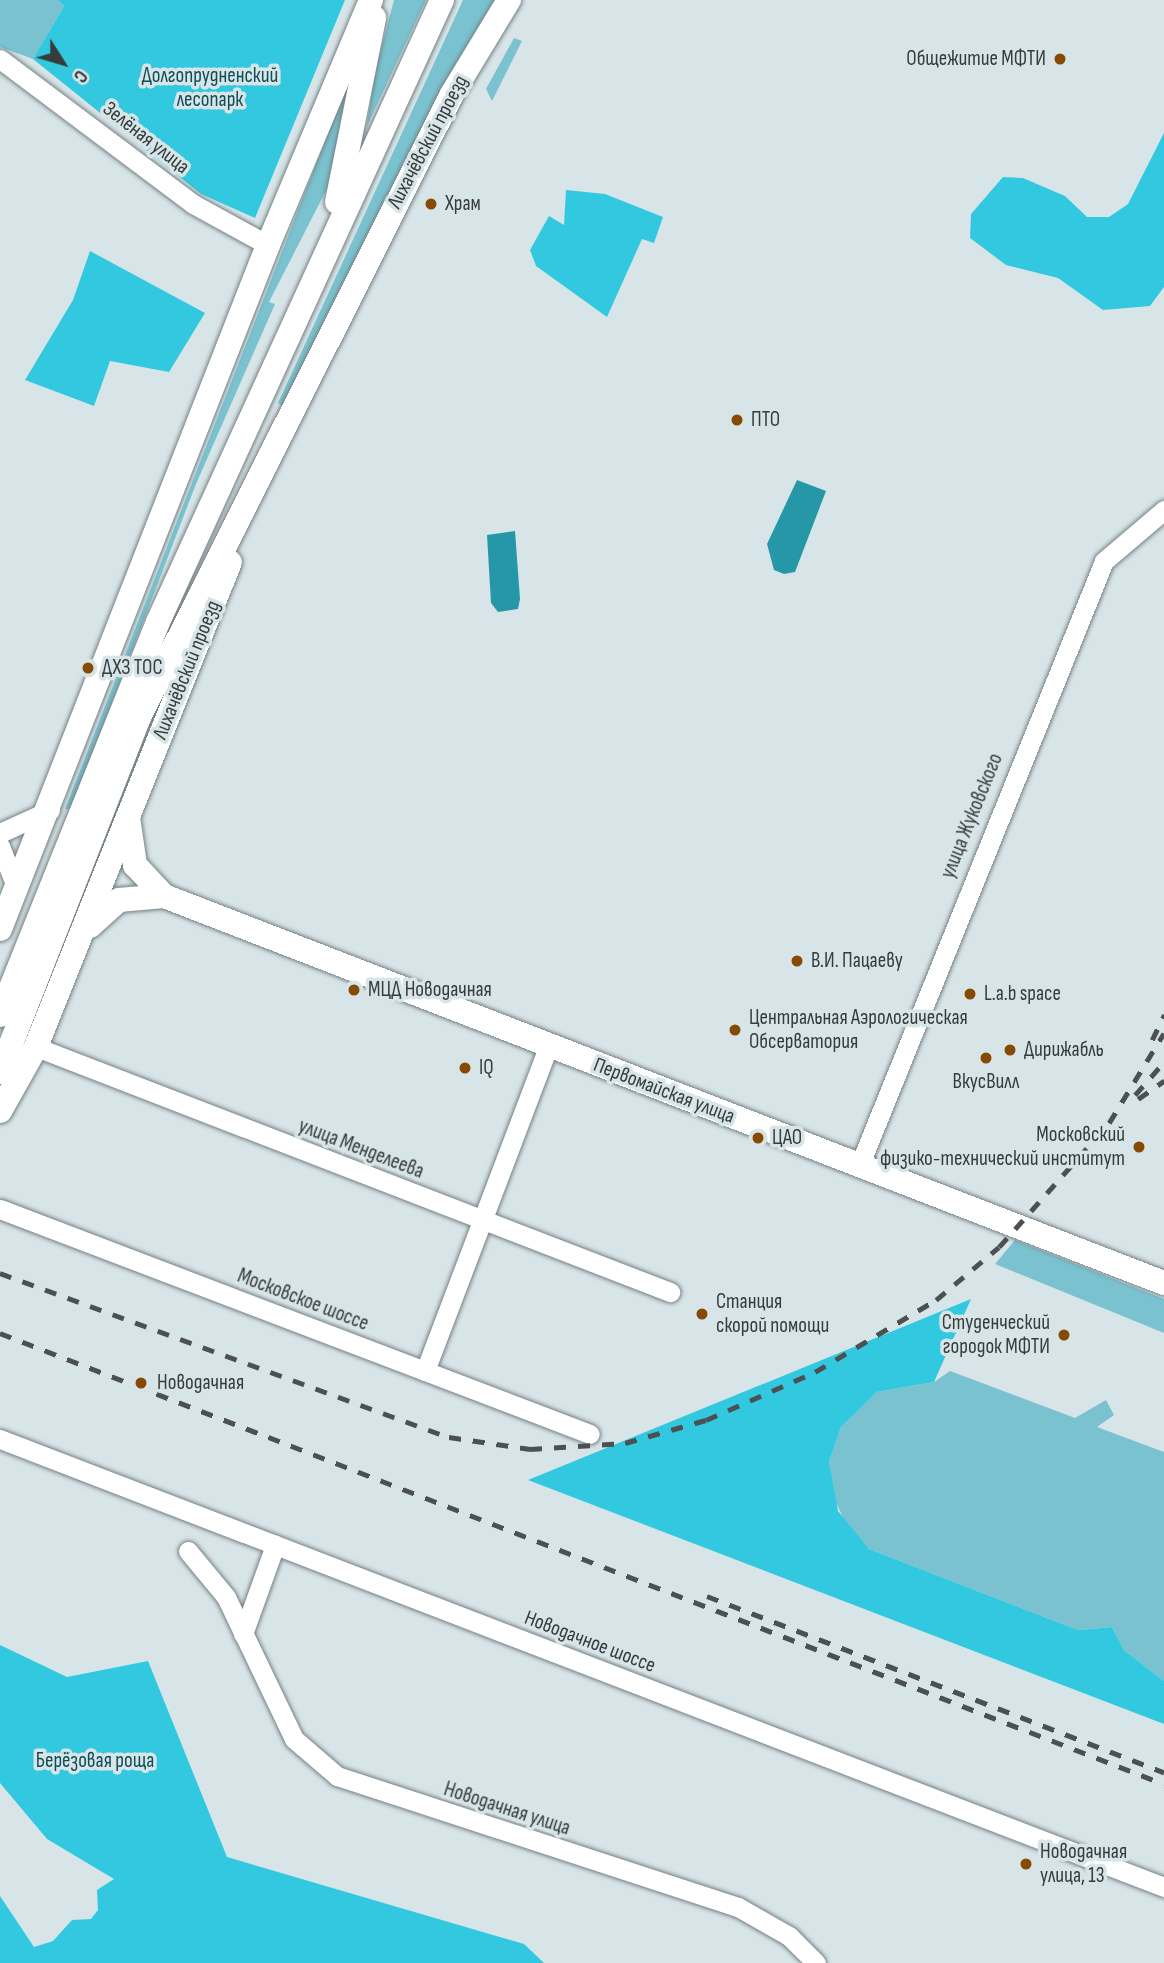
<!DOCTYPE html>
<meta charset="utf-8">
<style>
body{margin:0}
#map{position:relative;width:1164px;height:1963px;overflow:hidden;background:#d8e5e8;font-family:"Sofia Sans Condensed",sans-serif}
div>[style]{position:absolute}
.green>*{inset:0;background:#7ac2cf}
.forest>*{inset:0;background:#32c9e0}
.water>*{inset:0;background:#2597a7}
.roads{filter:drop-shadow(0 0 2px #758184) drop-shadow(0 0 2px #758184)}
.minor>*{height:19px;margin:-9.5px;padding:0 9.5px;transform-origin:9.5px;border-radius:9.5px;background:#fff}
.major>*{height:24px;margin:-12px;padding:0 12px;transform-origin:12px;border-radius:12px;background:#fff}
.rail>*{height:4.5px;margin-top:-2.25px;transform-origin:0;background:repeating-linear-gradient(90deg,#4b5152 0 12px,transparent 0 24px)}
.dots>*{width:19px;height:19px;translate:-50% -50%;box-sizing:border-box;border:4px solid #d8e5e8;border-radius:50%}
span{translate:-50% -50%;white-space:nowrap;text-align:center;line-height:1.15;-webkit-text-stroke:7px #d8e5e8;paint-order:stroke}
.poi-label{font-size:21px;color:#363b3c}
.right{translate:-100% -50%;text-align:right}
.left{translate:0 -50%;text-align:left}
.park-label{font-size:21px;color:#0e4d56}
.street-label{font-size:21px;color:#363b3c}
.north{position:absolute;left:28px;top:28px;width:70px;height:70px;-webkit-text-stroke:5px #d8e5e8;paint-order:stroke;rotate:127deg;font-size:19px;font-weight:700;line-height:28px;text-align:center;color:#363b3c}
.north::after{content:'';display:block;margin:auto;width:24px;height:32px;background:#363b3c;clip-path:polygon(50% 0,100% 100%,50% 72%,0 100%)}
</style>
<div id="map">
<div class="green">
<i style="clip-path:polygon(0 0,58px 0,64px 6px,33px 59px,0 47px)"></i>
<i style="clip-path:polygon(394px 0,426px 0,367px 126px,375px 72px)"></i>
<i style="clip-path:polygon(463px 0,497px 0,282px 406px,278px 403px)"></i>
<i style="clip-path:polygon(514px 38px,522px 41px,492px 101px,486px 89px)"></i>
<i style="clip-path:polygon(359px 54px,336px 171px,269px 302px,275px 304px,196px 484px,71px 809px,65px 809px)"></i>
<i style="clip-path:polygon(1015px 1240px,1164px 1299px,1164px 1333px,995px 1264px)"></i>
<i style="clip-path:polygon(950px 1371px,1075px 1418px,1106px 1400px,1114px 1415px,1097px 1427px,1164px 1452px,1164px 1681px,1124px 1650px,1112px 1627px,1078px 1630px,869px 1549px,845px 1522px,833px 1496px,829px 1462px,841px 1427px,877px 1392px,934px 1382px)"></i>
</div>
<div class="forest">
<i style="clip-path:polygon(58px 0,345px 0,255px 218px,201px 194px,33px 59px,64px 6px)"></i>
<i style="clip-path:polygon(1164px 133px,1164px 287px,1150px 306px,1103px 310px,1058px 278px,1006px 265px,970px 238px,971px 214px,1003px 177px,1023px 178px,1065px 196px,1087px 217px,1109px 217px,1128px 204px)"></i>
<i style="clip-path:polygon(566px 190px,605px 194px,663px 217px,654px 243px,642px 239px,607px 317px,536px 266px,530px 250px,549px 216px,564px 225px)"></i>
<i style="clip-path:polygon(90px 251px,205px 313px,169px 372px,110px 361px,94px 406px,25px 380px,73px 300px)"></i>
<i style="clip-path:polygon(971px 1299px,934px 1382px,877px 1392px,841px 1427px,829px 1462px,838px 1511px,869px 1549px,1078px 1630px,1112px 1627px,1124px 1650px,1164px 1681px,1164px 1724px,528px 1480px)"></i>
<i style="clip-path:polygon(0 1645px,67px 1677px,148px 1661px,227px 1857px,524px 1944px,544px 1963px,0 1963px,0 1896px,34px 1947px,53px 1941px,72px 1920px,91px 1919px,98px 1910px,97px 1890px,114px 1879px,47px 1839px,0 1783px)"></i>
</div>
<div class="water">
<i style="clip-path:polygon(797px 480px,826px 491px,795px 572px,784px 574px,774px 570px,767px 544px)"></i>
<i style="clip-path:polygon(515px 531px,520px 599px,518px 609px,498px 612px,491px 603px,487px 535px)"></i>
</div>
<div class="roads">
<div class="minor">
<i style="left:0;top:59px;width:241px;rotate:36.9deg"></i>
<i style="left:193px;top:204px;width:85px;rotate:28.7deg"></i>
<i style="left:0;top:833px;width:55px;rotate:-24.7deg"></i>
<i style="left:0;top:846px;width:46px;rotate:68.4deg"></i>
<i style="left:36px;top:1047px;width:680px;rotate:21.13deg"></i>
<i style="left:860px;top:1164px;width:650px;rotate:-67.97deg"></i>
<i style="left:1104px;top:561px;width:79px;rotate:-40.4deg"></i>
<i style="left:0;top:1209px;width:631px;rotate:20.87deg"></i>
<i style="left:425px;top:1371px;width:347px;rotate:-69.2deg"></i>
<i style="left:0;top:1439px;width:1247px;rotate:21.05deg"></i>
<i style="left:188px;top:1551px;width:60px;rotate:50.4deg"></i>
<i style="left:226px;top:1597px;width:157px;rotate:64.4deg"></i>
<i style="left:294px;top:1739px;width:57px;rotate:40.7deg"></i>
<i style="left:337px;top:1776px;width:422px;rotate:18.1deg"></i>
<i style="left:738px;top:1907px;width:59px;rotate:29.6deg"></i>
<i style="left:789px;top:1936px;width:38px;rotate:45deg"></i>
<i style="left:243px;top:1634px;width:95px;rotate:-70.2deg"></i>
</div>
<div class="major">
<i style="left:337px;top:202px;width:188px;rotate:-78.6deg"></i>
<i style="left:138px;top:719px;width:699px;rotate:-63.33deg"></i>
<i style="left:452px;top:94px;width:110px;rotate:-58.8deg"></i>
<i style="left:128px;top:817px;width:49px;rotate:81.7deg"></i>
<i style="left:135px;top:865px;width:42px;rotate:46.9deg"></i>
<i style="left:164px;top:896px;width:1072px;rotate:21.16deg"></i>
<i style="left:90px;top:926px;width:39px;rotate:-42deg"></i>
<i style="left:119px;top:900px;width:45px;rotate:-5.1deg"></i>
<i style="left:0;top:929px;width:735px;rotate:-68.6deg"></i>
<i style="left:268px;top:245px;width:266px;rotate:-67.2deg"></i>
<i style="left:0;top:1015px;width:424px;rotate:-68.1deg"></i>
<i style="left:158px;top:622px;width:684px;rotate:-65.46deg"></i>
<i style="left:0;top:1072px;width:395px;rotate:-68.6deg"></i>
<i style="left:0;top:1111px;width:73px;rotate:-60.6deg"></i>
<i style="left:36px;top:1047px;width:522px;rotate:-68.2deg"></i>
</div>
</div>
<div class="rail">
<i style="left:1152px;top:1040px;width:28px;rotate:-64deg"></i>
<i style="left:1135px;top:1095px;width:44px;rotate:-48.7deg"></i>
<i style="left:1138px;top:1099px;width:32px;rotate:-35deg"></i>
<i style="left:0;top:1273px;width:478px;rotate:20.1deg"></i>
<i style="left:449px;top:1437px;width:82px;rotate:8.4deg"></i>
<i style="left:530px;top:1449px;width:95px;rotate:-3.6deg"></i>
<i style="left:625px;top:1443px;width:84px;rotate:-15.9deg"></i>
<i style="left:706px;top:1420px;width:119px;rotate:-23.8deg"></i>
<i style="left:815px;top:1372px;width:141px;rotate:-30.8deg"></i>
<i style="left:936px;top:1300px;width:82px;rotate:-40.1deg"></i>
<i style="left:999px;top:1247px;width:166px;rotate:-48.4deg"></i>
<i style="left:1109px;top:1123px;width:105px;rotate:-58.6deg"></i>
<i style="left:0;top:1333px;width:1248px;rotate:21.18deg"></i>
<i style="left:707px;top:1596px;width:490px;rotate:21.1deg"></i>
</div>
<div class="dots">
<i style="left:1060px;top:59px;background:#864a05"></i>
<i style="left:431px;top:204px;background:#864a05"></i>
<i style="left:737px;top:420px;background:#864a05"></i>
<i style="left:88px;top:668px;background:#864a05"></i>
<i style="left:797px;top:961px;background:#864a05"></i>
<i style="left:354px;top:990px;background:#864a05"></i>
<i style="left:970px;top:994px;background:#864a05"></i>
<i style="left:735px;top:1030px;background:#864a05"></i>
<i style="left:1010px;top:1050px;background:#864a05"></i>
<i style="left:986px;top:1058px;background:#864a05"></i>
<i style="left:465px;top:1068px;background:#864a05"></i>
<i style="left:758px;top:1138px;background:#864a05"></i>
<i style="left:1139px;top:1147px;background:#864a05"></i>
<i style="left:702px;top:1314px;background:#864a05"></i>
<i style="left:1064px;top:1335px;background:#864a05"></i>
<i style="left:141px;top:1383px;background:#864a05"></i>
<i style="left:1026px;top:1864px;background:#864a05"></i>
</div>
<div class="poi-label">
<span class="right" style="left:1046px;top:59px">Общежитие МФТИ</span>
<span class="left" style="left:445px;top:204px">Храм</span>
<span class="left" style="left:751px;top:420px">ПТО</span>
<span class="left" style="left:102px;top:668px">ДХЗ ТОС</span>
<span class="left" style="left:811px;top:961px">В.И. Пацаеву</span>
<span class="left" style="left:368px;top:990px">МЦД Новодачная</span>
<span class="left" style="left:984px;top:994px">L.a.b space</span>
<span class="left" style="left:749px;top:1030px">Центральная Аэрологическая<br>Обсерватория</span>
<span class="left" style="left:1024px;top:1050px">Дирижабль</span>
<span class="left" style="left:479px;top:1068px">IQ</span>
<span style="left:986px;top:1082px">ВкусВилл</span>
<span class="right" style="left:1125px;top:1147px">Московский<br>физико-технический институт</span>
<span class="left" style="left:772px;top:1138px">ЦАО</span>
<span class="left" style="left:716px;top:1314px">Станция<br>скорой помощи</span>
<span class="right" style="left:1050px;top:1335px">Студенческий<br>городок МФТИ</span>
<span class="left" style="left:157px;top:1383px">Новодачная</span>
<span class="left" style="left:1040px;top:1864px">Новодачная<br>улица, 13</span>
</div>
<div class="park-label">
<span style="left:210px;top:88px">Долгопрудненский<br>лесопарк</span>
<span style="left:95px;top:1761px">Берёзовая роща</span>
</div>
<div class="street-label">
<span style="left:146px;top:138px;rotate:38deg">Зелёная улица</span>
<span style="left:428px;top:142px;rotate:-62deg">Лихачёвский проезд</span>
<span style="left:187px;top:670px;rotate:-68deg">Лихачёвский проезд</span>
<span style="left:972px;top:816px;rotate:-68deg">улица Жуковского</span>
<span style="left:664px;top:1091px;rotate:21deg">Первомайская улица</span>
<span style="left:361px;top:1149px;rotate:21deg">улица Менделеева</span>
<span style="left:303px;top:1300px;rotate:21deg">Московское шоссе</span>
<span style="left:590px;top:1642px;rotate:21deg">Новодачное шоссе</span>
<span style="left:507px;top:1809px;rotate:18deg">Новодачная улица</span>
</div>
<div class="north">С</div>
</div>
